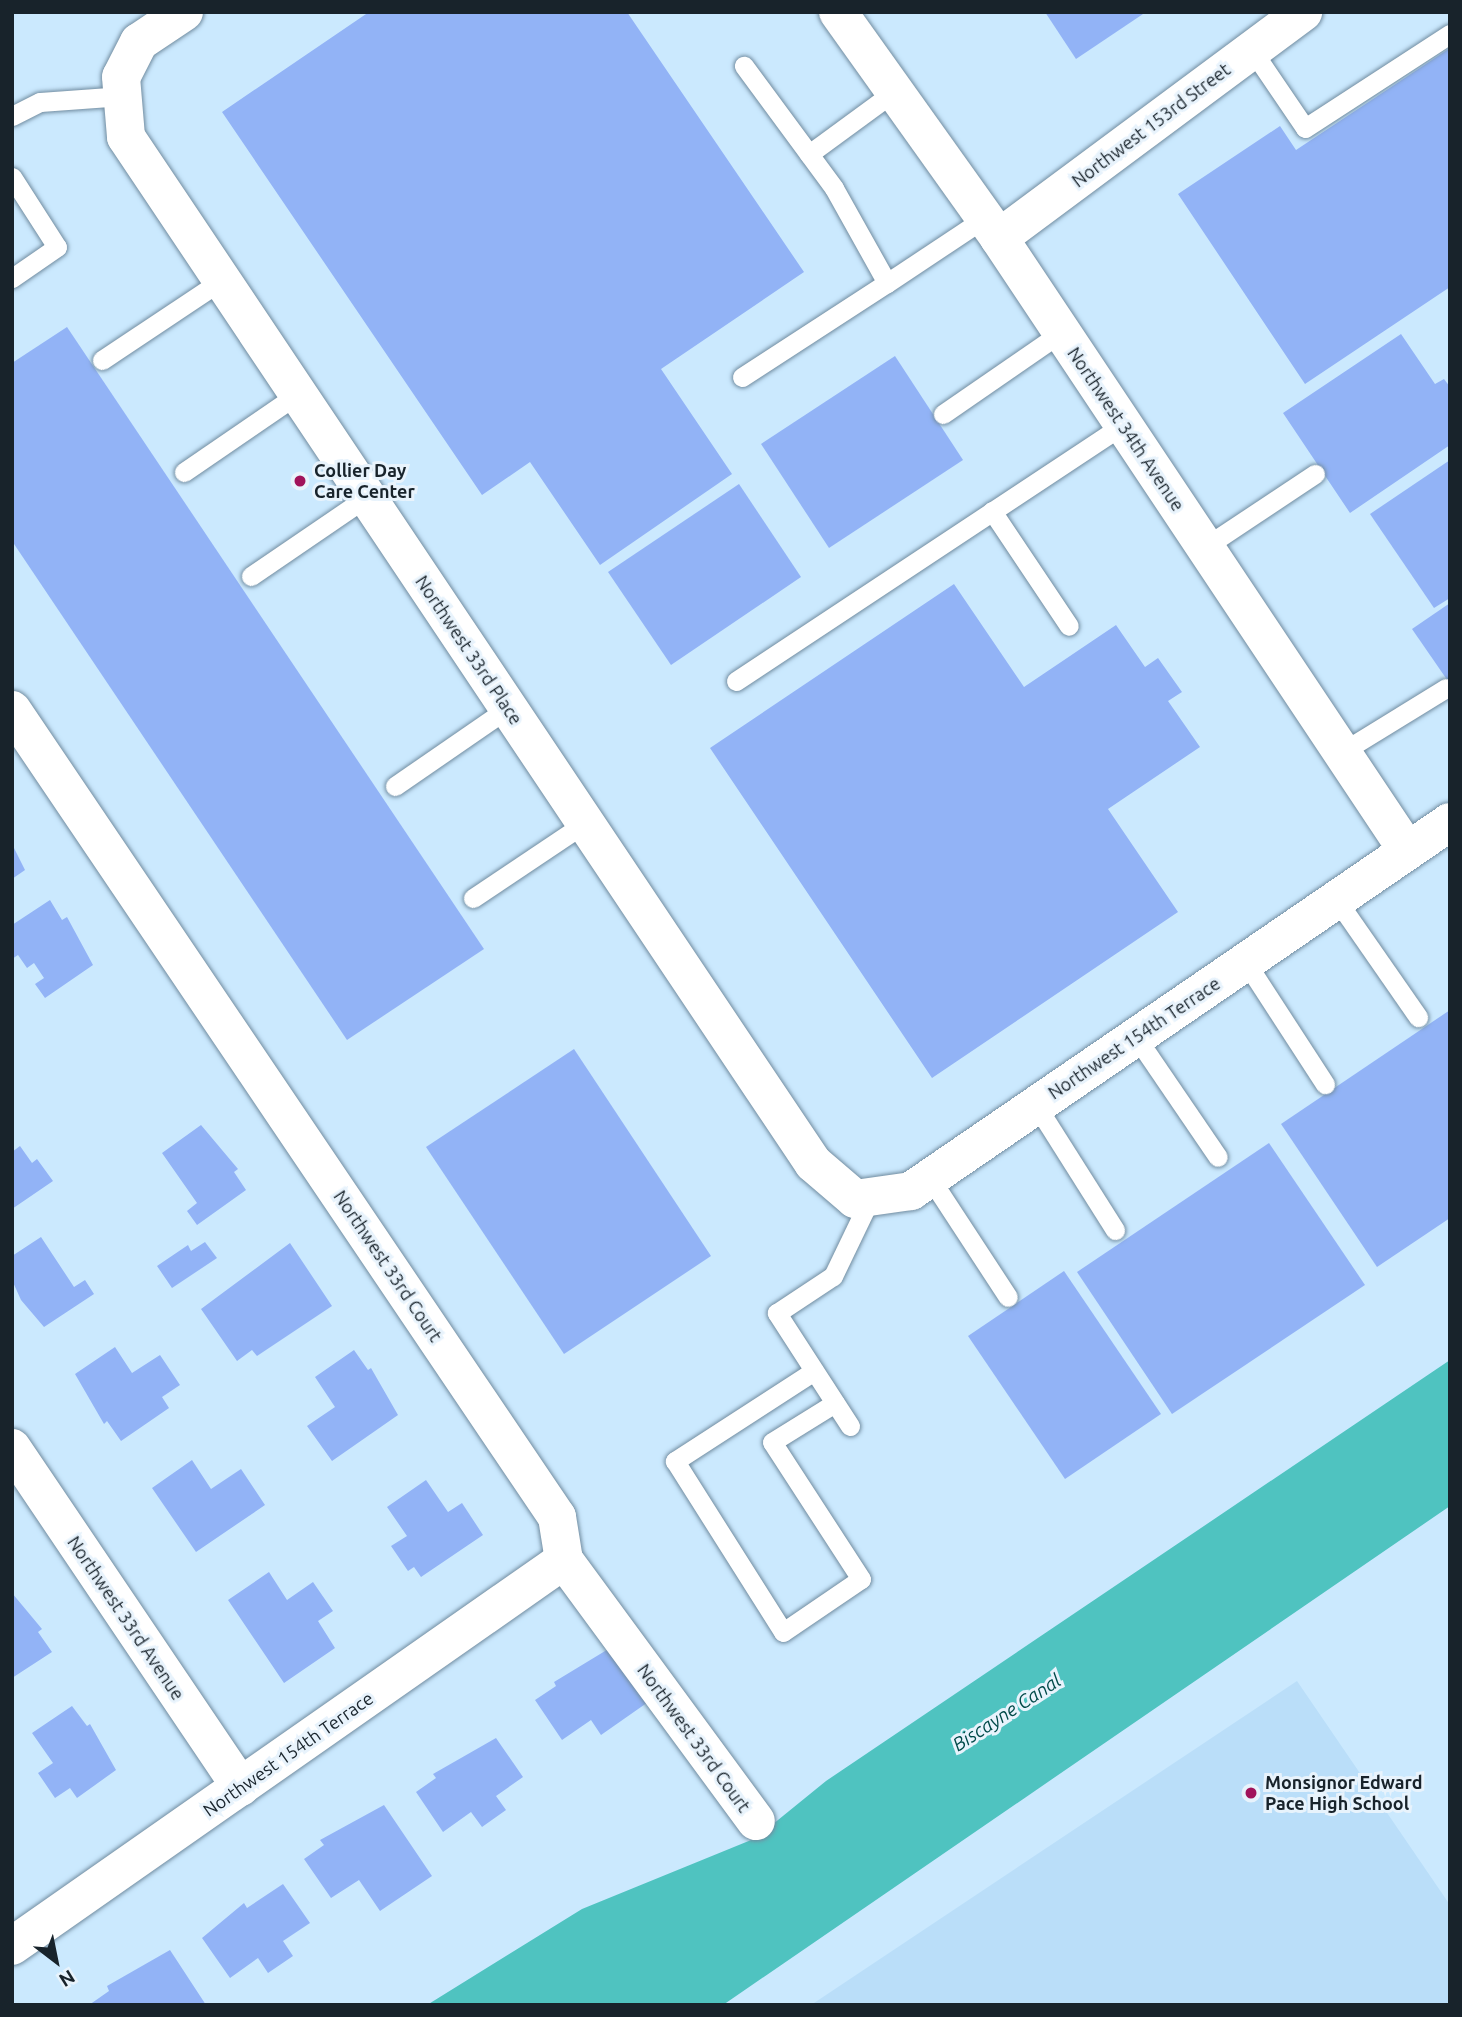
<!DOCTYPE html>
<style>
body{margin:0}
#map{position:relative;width:1462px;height:2017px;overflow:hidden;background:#cbe9fe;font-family:Ubuntu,sans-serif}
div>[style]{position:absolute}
.built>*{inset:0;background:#badef9}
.water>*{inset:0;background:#4fc3c0}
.building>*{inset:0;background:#92b3f6}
.roads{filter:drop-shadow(0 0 2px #718ca0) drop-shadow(0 0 2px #718ca0)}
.lane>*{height:19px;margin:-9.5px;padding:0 9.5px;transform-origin:9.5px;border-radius:9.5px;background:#fff}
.street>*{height:38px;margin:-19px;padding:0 19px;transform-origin:19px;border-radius:19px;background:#fff}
.dots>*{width:19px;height:19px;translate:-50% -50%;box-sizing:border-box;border:4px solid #e8f3fc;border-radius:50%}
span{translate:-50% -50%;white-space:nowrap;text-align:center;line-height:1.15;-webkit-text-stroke:6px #e8f3fc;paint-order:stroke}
.street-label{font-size:18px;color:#18232b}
.poi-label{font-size:18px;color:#18232b;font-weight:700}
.left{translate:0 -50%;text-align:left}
.water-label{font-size:19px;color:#004a49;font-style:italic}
.frame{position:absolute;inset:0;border:14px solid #18232b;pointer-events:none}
.north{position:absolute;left:21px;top:1926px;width:70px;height:70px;-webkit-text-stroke:5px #e8f3fc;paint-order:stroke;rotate:148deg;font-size:19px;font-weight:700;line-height:28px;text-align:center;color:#18232b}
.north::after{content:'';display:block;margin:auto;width:24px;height:32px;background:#18232b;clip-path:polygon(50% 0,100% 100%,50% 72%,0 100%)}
</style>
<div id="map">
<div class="built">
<i style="clip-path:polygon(1297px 1681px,1450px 1905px,1450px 2005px,811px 2005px)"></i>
</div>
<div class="water">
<i style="clip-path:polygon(1450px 1360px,1450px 1506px,723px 2005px,427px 2005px,582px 1909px,756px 1838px,826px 1781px)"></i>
</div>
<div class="building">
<i style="clip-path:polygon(369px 12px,627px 12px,804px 272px,661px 369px,732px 474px,600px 565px,530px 462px,482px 495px,222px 112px)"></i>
<i style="clip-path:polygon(1045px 12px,1146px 12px,1076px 59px)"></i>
<i style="clip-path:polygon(1450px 48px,1450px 287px,1305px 384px,1178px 194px,1280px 126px,1296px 150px)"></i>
<i style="clip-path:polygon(67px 327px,484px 949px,347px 1040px,12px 541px,12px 363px)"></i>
<i style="clip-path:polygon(1401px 334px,1435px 384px,1444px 379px,1450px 387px,1450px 445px,1350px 513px,1283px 413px)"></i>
<i style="clip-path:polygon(895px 356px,963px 460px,829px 548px,761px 444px)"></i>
<i style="clip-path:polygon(1450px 460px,1450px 598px,1434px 608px,1370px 514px)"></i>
<i style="clip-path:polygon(739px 484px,801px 577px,671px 665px,608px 572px)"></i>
<i style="clip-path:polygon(954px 584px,1024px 687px,1116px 625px,1145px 667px,1158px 658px,1182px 692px,1168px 701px,1200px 747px,1108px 809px,1178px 912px,932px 1078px,710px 748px)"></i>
<i style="clip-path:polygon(1450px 603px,1450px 684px,1412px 629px)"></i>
<i style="clip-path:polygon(12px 844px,25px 870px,12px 879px)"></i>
<i style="clip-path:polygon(50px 900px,62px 920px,67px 917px,93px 965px,45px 998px,35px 984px,44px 978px,34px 963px,27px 968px,18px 955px,12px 959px,12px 925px)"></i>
<i style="clip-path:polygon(1450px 1010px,1450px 1218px,1377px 1267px,1281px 1124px)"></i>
<i style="clip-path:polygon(574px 1049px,711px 1256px,564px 1354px,426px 1147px)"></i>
<i style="clip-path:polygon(201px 1125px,238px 1169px,234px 1172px,246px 1190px,197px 1225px,187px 1211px,197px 1203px,162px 1153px)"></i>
<i style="clip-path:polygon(1269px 1143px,1365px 1285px,1172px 1414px,1077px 1272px)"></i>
<i style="clip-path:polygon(20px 1146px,32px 1163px,37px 1159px,53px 1181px,12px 1209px,12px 1152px)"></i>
<i style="clip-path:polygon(41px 1237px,74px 1287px,85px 1280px,94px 1294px,44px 1327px,21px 1300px,12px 1280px,12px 1256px)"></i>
<i style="clip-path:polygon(205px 1242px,217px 1258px,172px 1288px,157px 1266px,188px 1245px,191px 1251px)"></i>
<i style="clip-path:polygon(290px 1243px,332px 1306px,257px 1356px,252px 1350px,237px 1361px,201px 1309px)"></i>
<i style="clip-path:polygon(1064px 1271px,1161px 1414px,1065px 1479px,968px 1336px)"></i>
<i style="clip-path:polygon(115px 1347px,132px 1373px,160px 1355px,180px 1385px,162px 1397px,169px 1408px,121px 1441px,107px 1421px,104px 1424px,75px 1374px)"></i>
<i style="clip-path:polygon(354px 1350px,368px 1370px,371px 1368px,398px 1415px,332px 1461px,307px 1426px,335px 1407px,315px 1377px)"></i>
<i style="clip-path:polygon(192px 1460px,211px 1489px,241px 1469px,265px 1505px,196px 1552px,152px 1488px)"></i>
<i style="clip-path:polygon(426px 1480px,448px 1512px,462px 1503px,483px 1535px,421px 1577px,414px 1567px,408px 1571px,391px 1546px,407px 1536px,387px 1507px)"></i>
<i style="clip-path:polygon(269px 1572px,287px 1600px,313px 1582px,333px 1611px,318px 1621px,335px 1648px,284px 1683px,228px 1600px)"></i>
<i style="clip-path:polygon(12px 1593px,42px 1629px,38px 1632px,52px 1652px,12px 1678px)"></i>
<i style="clip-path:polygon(615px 1645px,651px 1700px,601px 1735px,591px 1720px,562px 1740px,535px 1700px,556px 1686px,554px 1682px)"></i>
<i style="clip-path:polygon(72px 1706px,87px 1726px,90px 1724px,116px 1770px,77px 1798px,70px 1788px,55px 1798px,38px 1773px,53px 1763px,32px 1733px)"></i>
<i style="clip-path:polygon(496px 1738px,523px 1777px,496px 1796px,506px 1810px,482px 1827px,471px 1812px,443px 1832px,416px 1792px,436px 1778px,433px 1774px)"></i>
<i style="clip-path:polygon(384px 1805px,432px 1876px,380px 1911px,359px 1880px,331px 1898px,304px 1859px,324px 1845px,320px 1840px)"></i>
<i style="clip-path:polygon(283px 1884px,310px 1923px,283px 1941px,293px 1956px,268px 1973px,258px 1958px,230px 1978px,202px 1938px,244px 1903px,247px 1908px)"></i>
<i style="clip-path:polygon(170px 1950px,206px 2005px,89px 2005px,109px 1991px,107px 1986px)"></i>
</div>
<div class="roads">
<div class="lane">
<i style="left:1252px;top:50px;width:94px;rotate:55.8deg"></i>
<i style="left:1305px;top:128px;width:173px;rotate:-33deg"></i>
<i style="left:12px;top:116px;width:31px;rotate:-27deg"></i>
<i style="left:40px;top:102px;width:83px;rotate:-4.1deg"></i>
<i style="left:809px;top:154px;width:107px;rotate:-36.2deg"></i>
<i style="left:12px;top:177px;width:83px;rotate:57.3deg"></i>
<i style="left:57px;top:247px;width:55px;rotate:145.4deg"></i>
<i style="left:887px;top:283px;width:118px;rotate:-33.6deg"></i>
<i style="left:102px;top:360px;width:144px;rotate:-33.7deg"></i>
<i style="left:742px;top:377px;width:173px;rotate:-33deg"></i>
<i style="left:887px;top:283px;width:109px;rotate:-119.2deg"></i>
<i style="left:834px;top:188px;width:152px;rotate:-126.4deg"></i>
<i style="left:943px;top:414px;width:145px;rotate:-34.6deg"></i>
<i style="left:184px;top:472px;width:138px;rotate:-34.4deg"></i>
<i style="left:992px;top:511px;width:138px;rotate:56.2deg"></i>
<i style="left:1205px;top:547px;width:132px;rotate:-33.6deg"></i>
<i style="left:251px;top:576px;width:140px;rotate:-34.3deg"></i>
<i style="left:736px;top:681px;width:465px;rotate:-33.5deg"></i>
<i style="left:1342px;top:752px;width:122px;rotate:-31.6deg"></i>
<i style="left:395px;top:786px;width:137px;rotate:-34.6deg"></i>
<i style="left:473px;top:898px;width:135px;rotate:-33.8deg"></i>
<i style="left:1336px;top:899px;width:144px;rotate:55.2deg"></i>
<i style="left:1245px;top:961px;width:147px;rotate:57deg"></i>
<i style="left:1136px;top:1037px;width:145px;rotate:55.7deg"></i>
<i style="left:1036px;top:1105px;width:148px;rotate:57.7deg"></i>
<i style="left:930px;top:1178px;width:142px;rotate:56.8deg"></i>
<i style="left:814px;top:1371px;width:166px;rotate:147.1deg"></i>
<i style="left:675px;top:1461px;width:202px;rotate:57.7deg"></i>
<i style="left:783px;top:1632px;width:94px;rotate:-34.2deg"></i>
<i style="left:861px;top:1579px;width:163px;rotate:-123deg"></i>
<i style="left:772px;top:1442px;width:74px;rotate:-31.8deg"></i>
<i style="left:850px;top:1426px;width:135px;rotate:-122.9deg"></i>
<i style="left:777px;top:1313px;width:67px;rotate:-33.5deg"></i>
<i style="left:833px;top:1276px;width:88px;rotate:-64.3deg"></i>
</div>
<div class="street">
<i style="left:184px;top:12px;width:54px;rotate:146.3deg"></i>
<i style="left:139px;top:42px;width:39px;rotate:117deg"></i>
<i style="left:121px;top:77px;width:60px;rotate:85.2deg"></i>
<i style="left:126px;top:137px;width:1235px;rotate:56.19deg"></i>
<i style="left:813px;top:1163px;width:55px;rotate:40.6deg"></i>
<i style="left:855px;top:1199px;width:57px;rotate:-8.1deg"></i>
<i style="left:911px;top:1191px;width:653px;rotate:-34.4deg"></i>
<i style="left:838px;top:12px;width:277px;rotate:54.5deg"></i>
<i style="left:999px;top:238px;width:736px;rotate:56.31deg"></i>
<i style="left:999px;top:238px;width:379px;rotate:-36.6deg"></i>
<i style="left:12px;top:710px;width:974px;rotate:55.97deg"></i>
<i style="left:557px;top:1517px;width:44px;rotate:80.8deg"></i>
<i style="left:564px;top:1560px;width:324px;rotate:53.7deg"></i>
<i style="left:12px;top:1448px;width:409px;rotate:56deg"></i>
<i style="left:12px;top:1946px;width:674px;rotate:-34.96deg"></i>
</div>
</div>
<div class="dots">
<i style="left:300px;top:481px;background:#a1135b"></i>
<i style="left:1251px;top:1793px;background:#a1135b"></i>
</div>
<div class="street-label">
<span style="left:1151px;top:125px;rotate:-37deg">Northwest 153rd Street</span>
<span style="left:1126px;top:429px;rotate:56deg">Northwest 34th Avenue</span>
<span style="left:469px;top:650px;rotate:56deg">Northwest 33rd Place</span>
<span style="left:1134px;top:1038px;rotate:-34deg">Northwest 154th Terrace</span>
<span style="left:388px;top:1266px;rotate:56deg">Northwest 33rd Court</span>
<span style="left:126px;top:1618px;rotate:56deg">Northwest 33rd Avenue</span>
<span style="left:694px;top:1738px;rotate:54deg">Northwest 33rd Court</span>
<span style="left:288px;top:1754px;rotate:-35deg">Northwest 154th Terrace</span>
</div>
<div class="poi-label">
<span class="left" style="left:314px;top:481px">Collier Day<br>Care Center</span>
<span class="left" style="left:1265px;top:1793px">Monsignor Edward<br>Pace High School</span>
</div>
<div class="water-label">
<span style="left:1007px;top:1713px;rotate:-33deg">Biscayne Canal</span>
</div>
<div class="frame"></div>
<div class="north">N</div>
</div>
